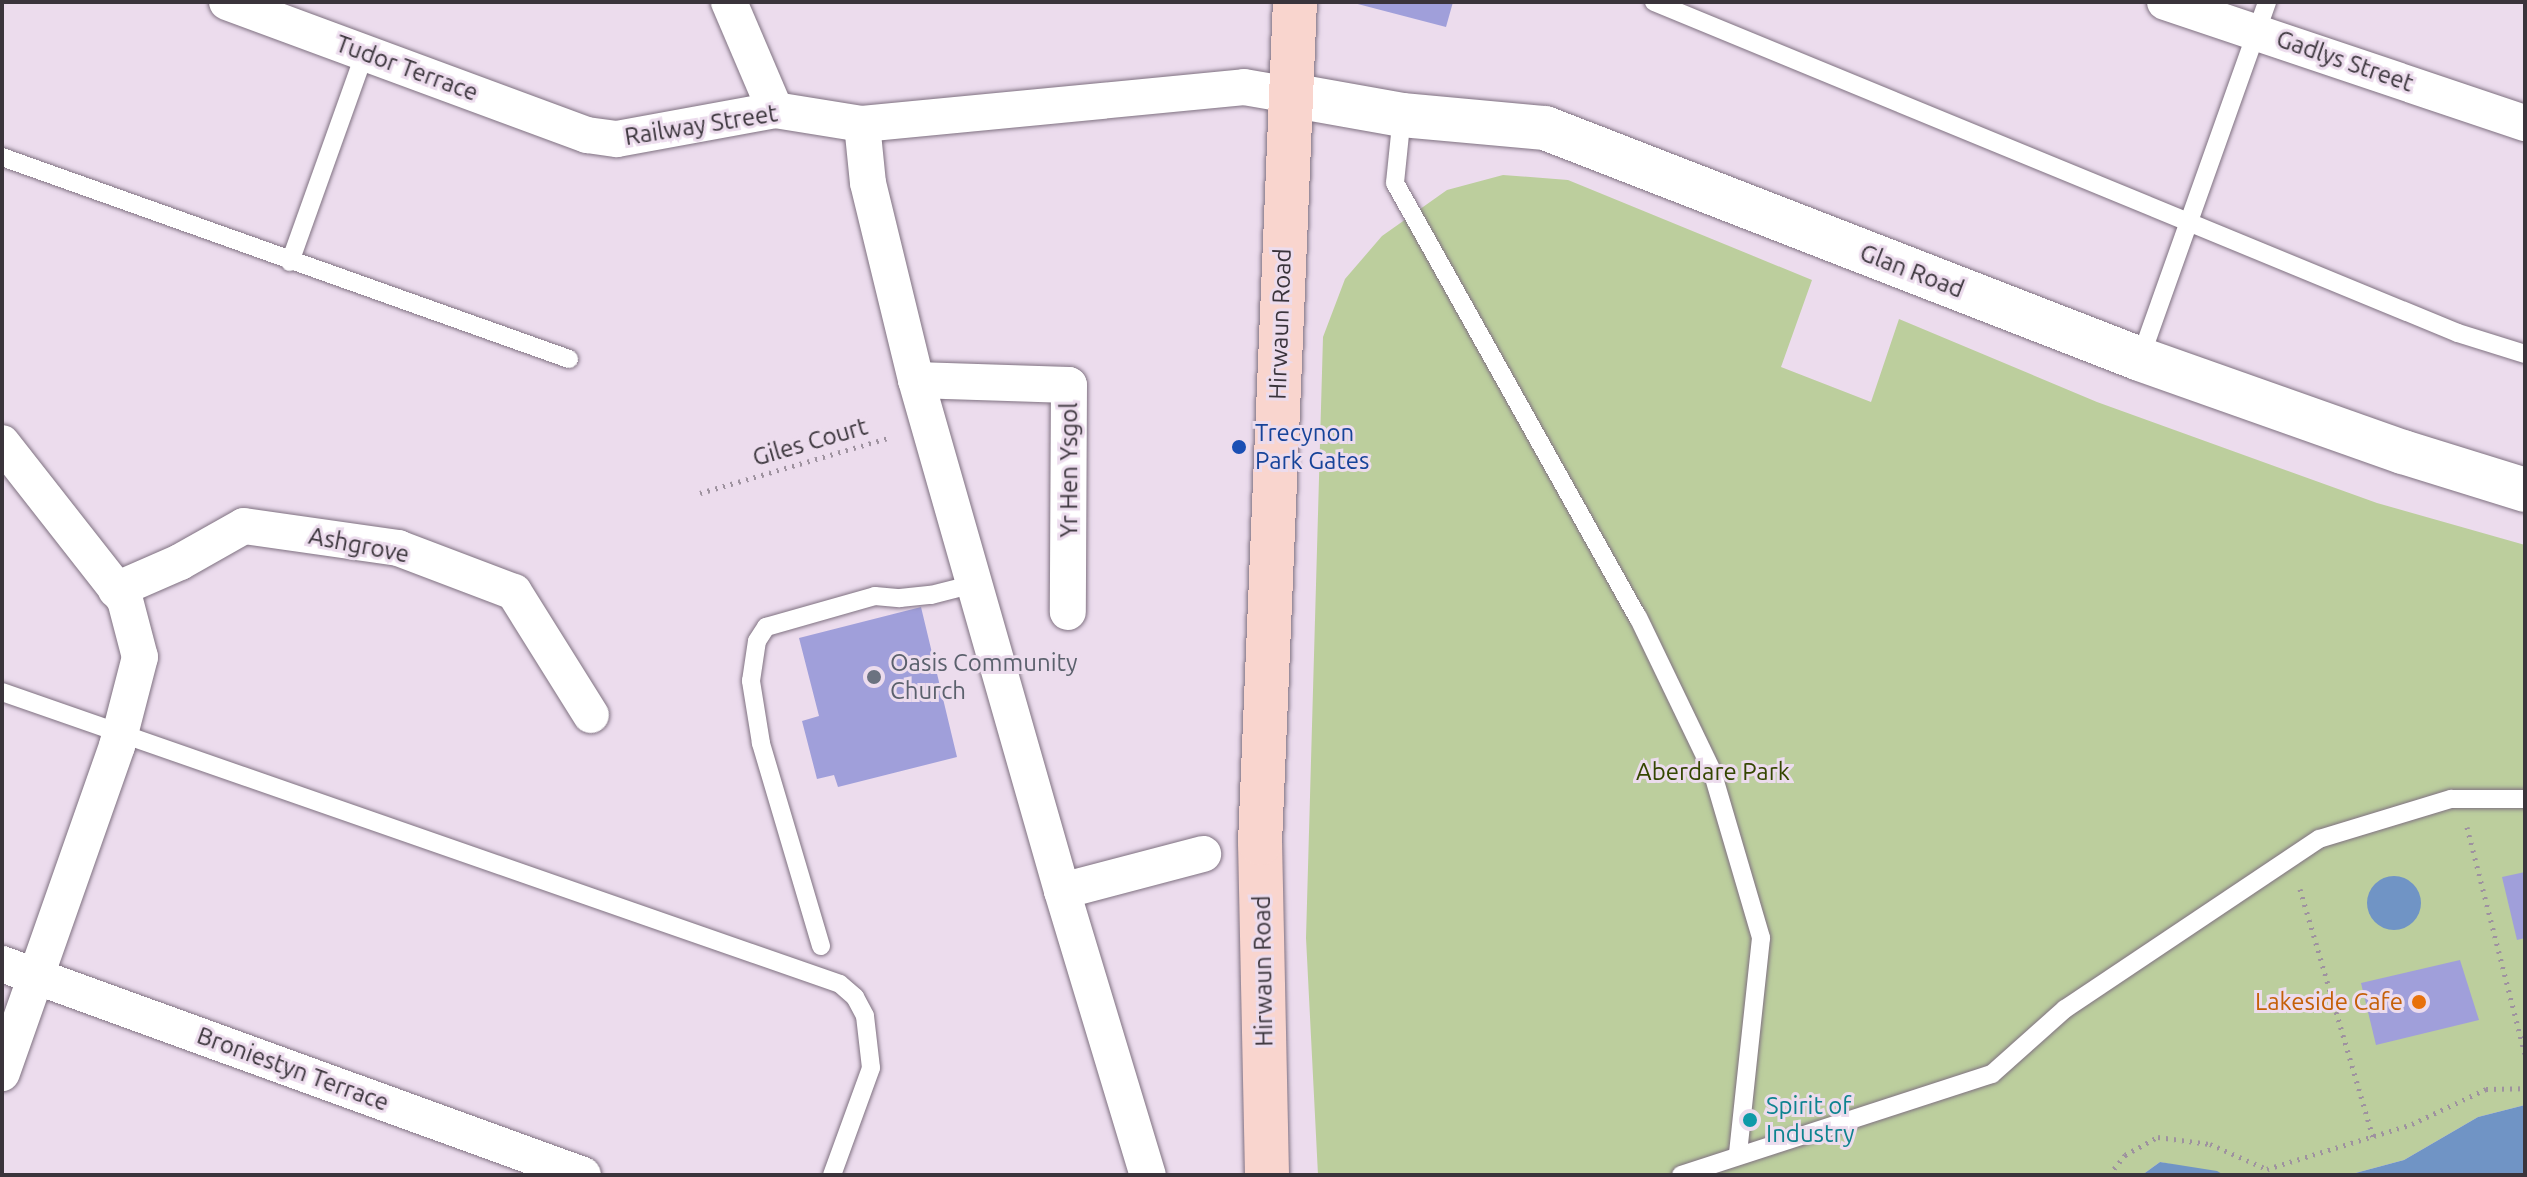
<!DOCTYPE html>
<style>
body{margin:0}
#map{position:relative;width:2527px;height:1177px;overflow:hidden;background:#ecdced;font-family:Ubuntu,sans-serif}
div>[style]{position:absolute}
.green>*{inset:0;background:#bcce9d}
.water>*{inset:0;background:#7094c5}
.round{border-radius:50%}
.building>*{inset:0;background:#a09fda}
.path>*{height:5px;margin-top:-2.5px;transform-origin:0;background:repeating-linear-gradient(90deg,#9e929f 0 2px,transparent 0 8px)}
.roads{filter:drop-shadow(0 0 2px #7f7181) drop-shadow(0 0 2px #7f7181)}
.service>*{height:18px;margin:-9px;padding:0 9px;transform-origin:9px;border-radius:9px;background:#fff}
.minor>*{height:36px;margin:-18px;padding:0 18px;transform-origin:18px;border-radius:18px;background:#fff}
.tertiary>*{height:44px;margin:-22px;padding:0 22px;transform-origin:22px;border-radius:22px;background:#fff}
.secondary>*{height:44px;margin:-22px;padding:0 22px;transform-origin:22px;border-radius:22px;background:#f9d5ce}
.dots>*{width:22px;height:22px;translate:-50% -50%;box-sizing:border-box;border:4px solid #ecdced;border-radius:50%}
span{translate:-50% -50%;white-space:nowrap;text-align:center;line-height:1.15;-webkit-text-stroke:6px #ecdced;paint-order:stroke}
.street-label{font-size:24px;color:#3a343b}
.transit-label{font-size:24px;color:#164399}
.left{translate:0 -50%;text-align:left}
.worship-label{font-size:24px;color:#5b616d}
.park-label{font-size:24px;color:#344600}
.food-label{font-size:24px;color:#c56008}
.right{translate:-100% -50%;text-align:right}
.culture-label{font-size:24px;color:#0d838f}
.frame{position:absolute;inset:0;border:4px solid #3a343b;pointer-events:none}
</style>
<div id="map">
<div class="green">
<i style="clip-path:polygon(1503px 175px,1568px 180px,1812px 280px,1781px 367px,1871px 402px,1899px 319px,2097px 402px,2377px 503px,2525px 545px,2525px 1105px,2478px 1117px,2404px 1160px,2348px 1175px,2224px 1175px,2160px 1162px,2142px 1175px,1318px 1175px,1306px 938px,1323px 337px,1345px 279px,1382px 236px,1447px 190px)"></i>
</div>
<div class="water">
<i class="round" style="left:2367px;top:876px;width:54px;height:54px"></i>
<i style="clip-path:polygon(2525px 1105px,2525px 1175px,2348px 1175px,2404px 1160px,2478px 1117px)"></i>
<i style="clip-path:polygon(2160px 1162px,2217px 1171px,2224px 1175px,2142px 1175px)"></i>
</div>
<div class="building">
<i style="clip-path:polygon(1350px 2px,1453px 2px,1446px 27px)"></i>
<i style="clip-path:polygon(921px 607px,957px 757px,838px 787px,834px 775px,817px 779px,802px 721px,819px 716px,799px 638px)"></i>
<i style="clip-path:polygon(2525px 872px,2525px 938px,2517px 940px,2502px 877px)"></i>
<i style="clip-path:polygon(2460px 960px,2479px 1020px,2376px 1045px,2361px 983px)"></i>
</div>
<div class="path">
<i style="left:700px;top:493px;width:199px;rotate:-16.3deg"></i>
<i style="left:2467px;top:827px;width:234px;rotate:75.7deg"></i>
<i style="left:2300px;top:889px;width:259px;rotate:73.6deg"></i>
<i style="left:2109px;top:1175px;width:26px;rotate:-51deg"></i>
<i style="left:2125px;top:1155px;width:38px;rotate:-29deg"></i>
<i style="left:2158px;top:1137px;width:52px;rotate:7.7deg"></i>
<i style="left:2210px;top:1144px;width:62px;rotate:23.7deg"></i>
<i style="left:2267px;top:1169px;width:152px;rotate:-17.2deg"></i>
<i style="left:2412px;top:1124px;width:82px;rotate:-25.3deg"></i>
<i style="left:2486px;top:1089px;width:39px;rotate:-1deg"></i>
</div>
<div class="roads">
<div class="service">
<i style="left:1654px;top:2px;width:869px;rotate:22.38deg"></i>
<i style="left:2458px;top:333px;width:70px;rotate:17.4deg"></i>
<i style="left:1402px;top:115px;width:68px;rotate:95.9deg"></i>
<i style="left:1395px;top:183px;width:497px;rotate:60.8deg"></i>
<i style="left:1638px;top:617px;width:171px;rotate:64.3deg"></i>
<i style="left:1712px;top:771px;width:174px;rotate:73.6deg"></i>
<i style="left:1761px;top:938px;width:217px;rotate:96.1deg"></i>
<i style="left:2px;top:157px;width:602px;rotate:19.61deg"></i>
<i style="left:290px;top:262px;width:223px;rotate:-70.3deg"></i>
<i style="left:2140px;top:359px;width:379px;rotate:-70.4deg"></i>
<i style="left:2px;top:692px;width:887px;rotate:19.21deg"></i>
<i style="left:840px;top:984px;width:20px;rotate:41deg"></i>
<i style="left:855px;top:997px;width:21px;rotate:62deg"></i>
<i style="left:865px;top:1016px;width:52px;rotate:83.4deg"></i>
<i style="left:871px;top:1068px;width:114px;rotate:110deg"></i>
<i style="left:821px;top:946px;width:212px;rotate:-106.5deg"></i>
<i style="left:761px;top:743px;width:63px;rotate:-99.2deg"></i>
<i style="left:751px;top:681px;width:40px;rotate:-81.5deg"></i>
<i style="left:757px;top:641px;width:17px;rotate:-57deg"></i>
<i style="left:766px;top:627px;width:113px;rotate:-15.9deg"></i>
<i style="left:875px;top:596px;width:25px;rotate:5deg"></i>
<i style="left:900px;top:598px;width:31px;rotate:-6deg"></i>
<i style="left:931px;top:595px;width:44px;rotate:-14.3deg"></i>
<i style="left:1681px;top:1175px;width:327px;rotate:-18deg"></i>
<i style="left:1992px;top:1074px;width:98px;rotate:-41.7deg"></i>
<i style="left:2065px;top:1009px;width:306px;rotate:-33.8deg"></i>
<i style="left:2319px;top:839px;width:138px;rotate:-16.9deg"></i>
<i style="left:2451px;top:799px;width:74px"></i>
</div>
<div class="minor">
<i style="left:227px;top:2px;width:384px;rotate:20.3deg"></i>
<i style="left:587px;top:135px;width:30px;rotate:8deg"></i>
<i style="left:617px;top:139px;width:161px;rotate:-10.4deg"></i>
<i style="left:775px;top:110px;width:88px;rotate:9.1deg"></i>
<i style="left:862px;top:124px;width:384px;rotate:-5.5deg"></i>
<i style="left:1244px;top:87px;width:47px;rotate:9.9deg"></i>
<i style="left:729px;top:2px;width:117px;rotate:66.9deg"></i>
<i style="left:2165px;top:2px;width:380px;rotate:18.6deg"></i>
<i style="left:862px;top:124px;width:59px;rotate:84.2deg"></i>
<i style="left:868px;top:183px;width:203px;rotate:76.3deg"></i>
<i style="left:916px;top:380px;width:531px;rotate:74.05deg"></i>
<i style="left:1062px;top:891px;width:297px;rotate:73.2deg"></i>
<i style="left:916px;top:380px;width:153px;rotate:1.9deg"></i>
<i style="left:1069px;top:385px;width:227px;rotate:90.3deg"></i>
<i style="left:2px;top:443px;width:199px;rotate:51.9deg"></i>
<i style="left:125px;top:600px;width:59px;rotate:75.3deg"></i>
<i style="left:140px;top:657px;width:92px;rotate:104.5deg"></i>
<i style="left:117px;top:746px;width:347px;rotate:109.4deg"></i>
<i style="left:116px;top:590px;width:70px;rotate:-23.6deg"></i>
<i style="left:180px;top:562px;width:73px;rotate:-29.4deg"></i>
<i style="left:244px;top:526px;width:156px;rotate:8.1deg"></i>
<i style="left:398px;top:548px;width:124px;rotate:20.8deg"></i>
<i style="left:514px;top:592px;width:145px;rotate:58deg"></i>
<i style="left:1062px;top:891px;width:146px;rotate:-14.7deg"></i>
<i style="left:2px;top:964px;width:618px;rotate:19.96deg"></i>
</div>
<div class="tertiary">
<i style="left:1290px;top:95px;width:114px;rotate:10.1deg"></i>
<i style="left:1402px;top:115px;width:144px;rotate:5.2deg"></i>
<i style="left:1545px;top:128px;width:638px;rotate:21.22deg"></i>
<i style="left:2140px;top:359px;width:279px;rotate:19.5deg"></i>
<i style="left:2403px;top:452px;width:128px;rotate:17.3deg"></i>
</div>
<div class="secondary">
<i style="left:1267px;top:1175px;width:332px;rotate:-91.2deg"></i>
<i style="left:1260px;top:843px;width:842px;rotate:-87.62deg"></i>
</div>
</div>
<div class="dots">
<i style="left:1239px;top:447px;background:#1a4fb4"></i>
<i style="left:874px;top:677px;background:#6b7280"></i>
<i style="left:2419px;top:1002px;background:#e8710a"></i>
<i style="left:1750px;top:1120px;background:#0f9aa8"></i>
</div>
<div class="street-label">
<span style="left:2345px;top:61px;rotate:19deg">Gadlys Street</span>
<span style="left:407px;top:68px;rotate:20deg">Tudor Terrace</span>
<span style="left:701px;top:125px;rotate:-9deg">Railway Street</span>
<span style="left:1912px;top:271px;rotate:21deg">Glan Road</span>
<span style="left:1280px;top:324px;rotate:-88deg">Hirwaun Road</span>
<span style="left:810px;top:442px;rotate:-16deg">Giles Court</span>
<span style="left:1069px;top:470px;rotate:-90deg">Yr Hen Ysgol</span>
<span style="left:359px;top:545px;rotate:11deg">Ashgrove</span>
<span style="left:1263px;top:971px;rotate:-91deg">Hirwaun Road</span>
<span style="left:293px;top:1069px;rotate:20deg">Broniestyn Terrace</span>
</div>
<div class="transit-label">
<span class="left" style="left:1255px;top:447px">Trecynon<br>Park Gates</span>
</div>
<div class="worship-label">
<span class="left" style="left:890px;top:677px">Oasis Community<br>Church</span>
</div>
<div class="park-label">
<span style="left:1713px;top:772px">Aberdare Park</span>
</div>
<div class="food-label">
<span class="right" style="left:2403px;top:1002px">Lakeside Cafe</span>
</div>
<div class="culture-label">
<span class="left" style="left:1766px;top:1120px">Spirit of<br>Industry</span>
</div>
<div class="frame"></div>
</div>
